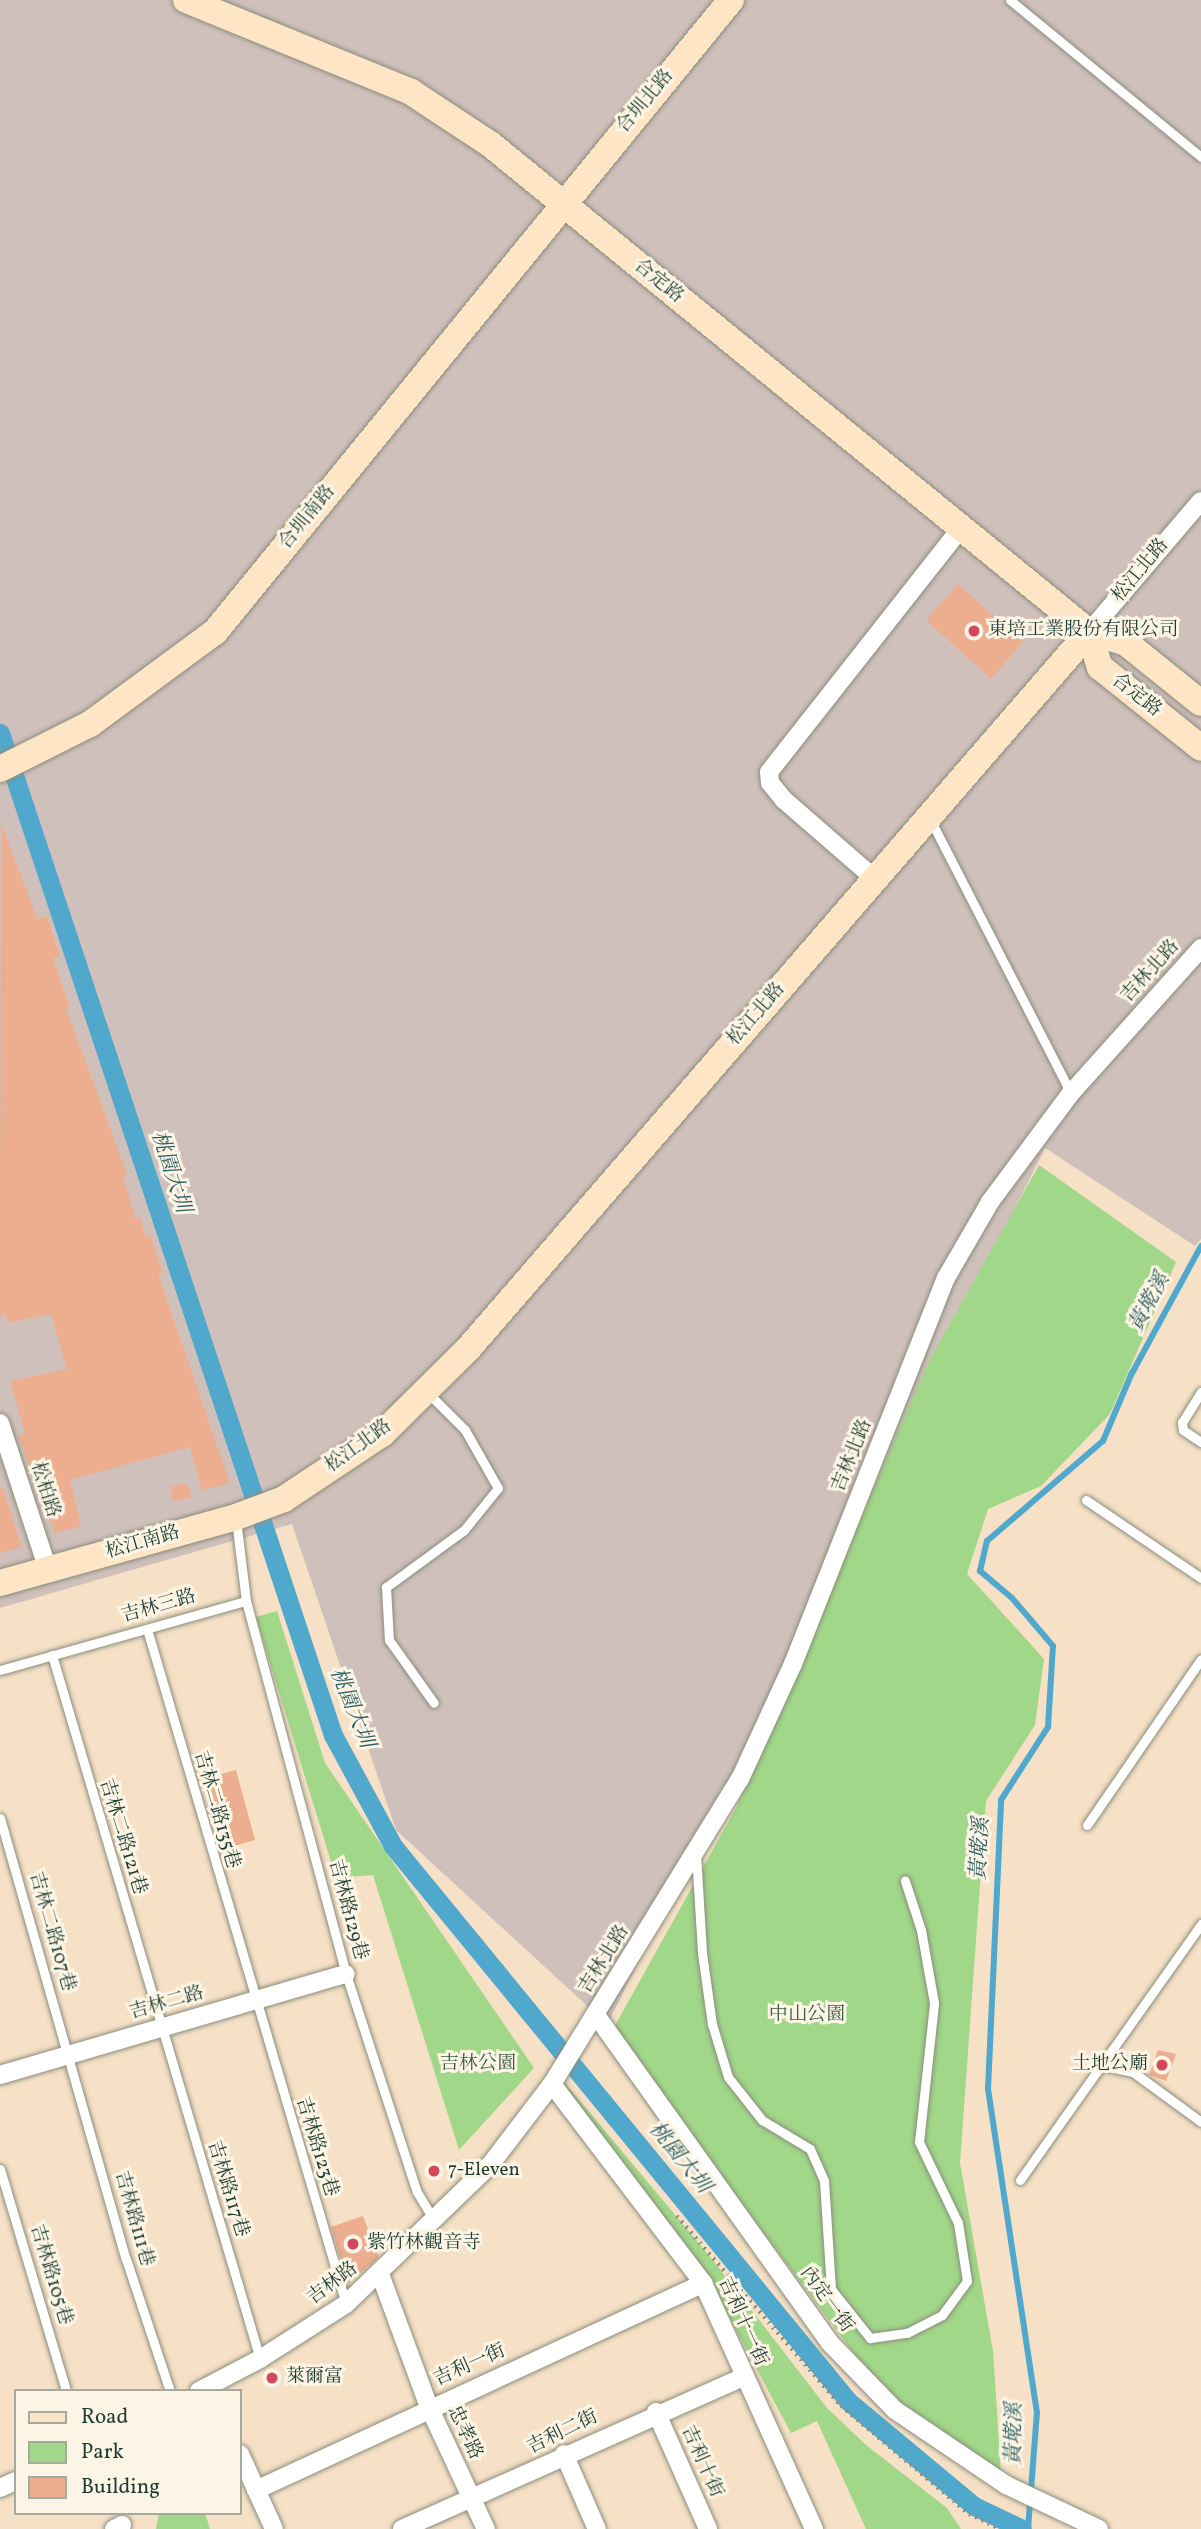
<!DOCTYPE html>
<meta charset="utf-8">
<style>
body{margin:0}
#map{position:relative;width:1201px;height:2529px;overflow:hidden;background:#f6e0c6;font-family:Vollkorn,"Noto Serif TC",serif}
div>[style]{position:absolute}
.industrial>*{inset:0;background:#d0c0bc}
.green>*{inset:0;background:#a1d788}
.stream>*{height:6px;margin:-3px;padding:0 3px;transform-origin:3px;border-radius:3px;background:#50a8cd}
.canal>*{height:19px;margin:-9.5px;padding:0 9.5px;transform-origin:9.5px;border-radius:9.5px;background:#50a8cd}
.building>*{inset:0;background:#ecae8f}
.path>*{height:3.5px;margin-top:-1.75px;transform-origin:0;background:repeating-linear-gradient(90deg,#8a8e7d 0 2px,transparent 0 7px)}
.roads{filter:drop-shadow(0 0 2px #8a8e7d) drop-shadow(0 0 2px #8a8e7d)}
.lane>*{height:9px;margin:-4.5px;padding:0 4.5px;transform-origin:4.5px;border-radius:4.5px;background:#fff}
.street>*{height:18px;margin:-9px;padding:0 9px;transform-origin:9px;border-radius:9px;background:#fff}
.secondary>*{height:26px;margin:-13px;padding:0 13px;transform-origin:13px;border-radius:13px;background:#fde5c5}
.dots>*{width:19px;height:19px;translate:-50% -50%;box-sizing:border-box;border:4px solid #fcf5e5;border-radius:50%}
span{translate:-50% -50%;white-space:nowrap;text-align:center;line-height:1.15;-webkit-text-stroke:6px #fcf5e5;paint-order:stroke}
.street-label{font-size:19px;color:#1f3d34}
.poi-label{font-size:19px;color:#1f3d34}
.left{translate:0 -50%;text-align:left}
.right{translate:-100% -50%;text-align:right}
.park-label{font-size:19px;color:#395c45}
.water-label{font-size:21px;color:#2e5d62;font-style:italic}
.legend{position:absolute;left:14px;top:2389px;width:228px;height:126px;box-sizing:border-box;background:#fcf5e5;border:2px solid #a4ab9e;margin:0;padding:9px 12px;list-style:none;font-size:21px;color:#1f3d34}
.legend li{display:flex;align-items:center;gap:14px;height:35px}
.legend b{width:35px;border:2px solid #a4ab9e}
</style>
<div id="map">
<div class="industrial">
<i style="clip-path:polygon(0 0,1201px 0,1201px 1239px,1195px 1246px,1045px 1148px,601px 2037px,596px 2014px,396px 1830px,292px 1524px,0 1608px)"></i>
</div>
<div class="green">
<i style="clip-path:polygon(1039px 1165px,1176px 1262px,1110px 1414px,1041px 1486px,988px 1509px,967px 1574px,1044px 1659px,1035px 1725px,986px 1801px,960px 2163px,993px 2351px,1001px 2473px,885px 2395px,612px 2031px,736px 1808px,928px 1363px)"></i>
<i style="clip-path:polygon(277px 1611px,325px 1763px,534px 2068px,459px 2150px,373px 1875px,336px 1878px,256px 1617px)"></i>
<i style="clip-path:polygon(565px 2083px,712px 2259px,827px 2408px,866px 2445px,947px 2508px,961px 2529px,866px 2529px,817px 2421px,791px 2433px,704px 2270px,555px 2094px)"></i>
<i style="clip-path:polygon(159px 2513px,205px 2513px,210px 2529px,156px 2529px)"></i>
</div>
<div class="stream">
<i style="left:1028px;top:2529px;width:116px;rotate:-85.6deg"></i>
<i style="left:1037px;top:2413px;width:328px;rotate:-98.6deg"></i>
<i style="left:988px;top:2089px;width:289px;rotate:-87.4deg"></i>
<i style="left:1001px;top:1800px;width:87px;rotate:-57.2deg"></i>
<i style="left:1048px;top:1727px;width:81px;rotate:-86.5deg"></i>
<i style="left:1053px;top:1646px;width:63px;rotate:-130.5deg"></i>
<i style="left:1012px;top:1598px;width:42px;rotate:-139.8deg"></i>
<i style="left:980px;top:1571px;width:31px;rotate:-77deg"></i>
<i style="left:987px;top:1541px;width:153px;rotate:-40.8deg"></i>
<i style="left:1103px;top:1441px;width:72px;rotate:-67deg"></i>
<i style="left:1131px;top:1375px;width:147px;rotate:-61.5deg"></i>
</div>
<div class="canal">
<i style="left:0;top:733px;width:1056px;rotate:71.62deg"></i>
<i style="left:333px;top:1735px;width:126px;rotate:61.6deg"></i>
<i style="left:393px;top:1846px;width:718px;rotate:50.65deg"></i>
<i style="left:848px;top:2401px;width:164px;rotate:39.8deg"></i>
<i style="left:974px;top:2506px;width:53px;rotate:25.6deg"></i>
</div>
<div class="building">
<i style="clip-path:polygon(958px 584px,1023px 642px,991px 679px,926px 620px)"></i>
<i style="clip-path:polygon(1px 823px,38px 920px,47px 916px,60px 956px,53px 958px,70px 1008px,66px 1008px,127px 1174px,123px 1175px,135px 1218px,140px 1216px,145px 1236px,150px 1234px,163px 1273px,158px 1274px,230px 1483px,202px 1490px,190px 1447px,70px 1480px,81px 1526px,55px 1533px,18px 1436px,25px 1433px,10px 1381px,67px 1369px,51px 1314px,8px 1323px,6px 1315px,0 1316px)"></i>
<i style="clip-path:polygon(187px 1483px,191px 1497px,173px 1502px,171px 1487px)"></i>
<i style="clip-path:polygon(3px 1488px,22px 1547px,0 1553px,0 1489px)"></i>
<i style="clip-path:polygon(236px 1770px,255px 1840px,223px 1849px,203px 1779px)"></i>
<i style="clip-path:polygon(1158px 2050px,1176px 2054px,1166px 2081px,1149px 2075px)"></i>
<i style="clip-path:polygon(363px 2216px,379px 2257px,348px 2284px,331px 2227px)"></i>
</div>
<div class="path">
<i style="left:677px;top:2216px;width:251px;rotate:49.2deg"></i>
<i style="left:841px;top:2406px;width:167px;rotate:40.2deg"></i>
<i style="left:969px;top:2514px;width:34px;rotate:26deg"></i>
</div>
<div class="roads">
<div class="lane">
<i style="left:1010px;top:0;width:247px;rotate:39.4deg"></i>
<i style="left:930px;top:819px;width:308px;rotate:62.8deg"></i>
<i style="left:427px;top:1392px;width:54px;rotate:45deg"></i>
<i style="left:465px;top:1430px;width:67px;rotate:60.4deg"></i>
<i style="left:498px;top:1488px;width:54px;rotate:129deg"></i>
<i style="left:464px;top:1530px;width:97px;rotate:143.8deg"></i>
<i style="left:386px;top:1587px;width:53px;rotate:86.8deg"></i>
<i style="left:389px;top:1640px;width:77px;rotate:54.5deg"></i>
<i style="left:1201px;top:1392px;width:36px;rotate:122deg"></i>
<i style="left:1182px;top:1422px;width:8px;rotate:83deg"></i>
<i style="left:1183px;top:1430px;width:22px;rotate:34deg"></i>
<i style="left:1086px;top:1500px;width:139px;rotate:34.1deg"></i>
<i style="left:246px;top:1601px;width:386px;rotate:75deg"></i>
<i style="left:346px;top:1974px;width:229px;rotate:72deg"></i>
<i style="left:417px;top:2192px;width:33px;rotate:59deg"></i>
<i style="left:147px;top:1629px;width:704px;rotate:73.57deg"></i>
<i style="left:52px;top:1655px;width:734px;rotate:73.54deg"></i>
<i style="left:0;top:1670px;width:255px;rotate:-15.7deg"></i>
<i style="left:246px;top:1601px;width:83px;rotate:-97deg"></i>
<i style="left:0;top:1818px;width:459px;rotate:74.1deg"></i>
<i style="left:126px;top:2259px;width:139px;rotate:71.6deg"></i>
<i style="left:1087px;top:1825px;width:201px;rotate:-55.5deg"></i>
<i style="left:696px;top:1854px;width:99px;rotate:86.5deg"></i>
<i style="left:702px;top:1953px;width:72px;rotate:82deg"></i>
<i style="left:712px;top:2024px;width:55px;rotate:73.2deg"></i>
<i style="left:728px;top:2077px;width:55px;rotate:51.7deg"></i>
<i style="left:762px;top:2120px;width:56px;rotate:31.1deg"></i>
<i style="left:810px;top:2149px;width:35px;rotate:66deg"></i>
<i style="left:824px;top:2181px;width:108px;rotate:86.3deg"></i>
<i style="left:831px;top:2289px;width:63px;rotate:51.5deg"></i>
<i style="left:870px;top:2338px;width:37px;rotate:-8deg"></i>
<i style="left:907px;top:2333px;width:39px;rotate:-27deg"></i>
<i style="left:942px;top:2315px;width:42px;rotate:-53.7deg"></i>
<i style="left:967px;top:2281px;width:59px;rotate:-98.8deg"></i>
<i style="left:958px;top:2223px;width:90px;rotate:-115.7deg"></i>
<i style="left:919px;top:2142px;width:140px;rotate:-83.8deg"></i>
<i style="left:934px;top:2003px;width:74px;rotate:-100.1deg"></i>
<i style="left:921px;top:1930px;width:52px;rotate:-108.1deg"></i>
<i style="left:1100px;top:2065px;width:34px;rotate:12deg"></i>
<i style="left:1133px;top:2072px;width:84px;rotate:36.3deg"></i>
<i style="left:0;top:2169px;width:232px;rotate:73.4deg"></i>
<i style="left:1020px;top:2180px;width:314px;rotate:-54.7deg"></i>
</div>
<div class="street">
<i style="left:1089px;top:632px;width:172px;rotate:-49.5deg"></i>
<i style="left:875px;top:879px;width:121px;rotate:-139deg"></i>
<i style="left:784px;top:800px;width:22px;rotate:-129deg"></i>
<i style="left:770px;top:783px;width:11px;rotate:-95deg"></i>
<i style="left:769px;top:772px;width:310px;rotate:-51.8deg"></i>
<i style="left:0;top:1423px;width:155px;rotate:71.9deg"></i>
<i style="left:596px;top:2015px;width:403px;rotate:54.5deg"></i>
<i style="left:830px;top:2343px;width:93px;rotate:45.9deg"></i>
<i style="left:895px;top:2410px;width:134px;rotate:34deg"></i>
<i style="left:1006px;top:2485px;width:103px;rotate:25.3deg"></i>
<i style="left:0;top:2075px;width:360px;rotate:-16.3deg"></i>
<i style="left:552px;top:2084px;width:250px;rotate:52.8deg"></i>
<i style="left:703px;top:2283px;width:270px;rotate:65.7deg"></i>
<i style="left:380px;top:2274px;width:142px;rotate:69.8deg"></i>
<i style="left:429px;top:2407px;width:135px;rotate:65deg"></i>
<i style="left:199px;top:2391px;width:69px;rotate:-27.7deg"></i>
<i style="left:260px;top:2359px;width:102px;rotate:-32.6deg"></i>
<i style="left:346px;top:2304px;width:200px;rotate:-44deg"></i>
<i style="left:490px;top:2165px;width:102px;rotate:-52.6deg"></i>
<i style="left:552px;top:2084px;width:358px;rotate:-58.4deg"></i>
<i style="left:740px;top:1779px;width:127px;rotate:-65.3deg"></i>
<i style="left:793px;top:1664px;width:415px;rotate:-68.4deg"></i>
<i style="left:946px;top:1278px;width:88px;rotate:-59.9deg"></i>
<i style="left:990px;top:1202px;width:136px;rotate:-53.4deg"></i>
<i style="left:1071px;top:1093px;width:195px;rotate:-48.1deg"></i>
<i style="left:656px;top:2412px;width:128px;rotate:66deg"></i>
<i style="left:240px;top:2454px;width:82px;rotate:65.6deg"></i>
<i style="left:564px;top:2454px;width:82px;rotate:66.3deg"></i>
<i style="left:0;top:2488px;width:17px;rotate:-24deg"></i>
<i style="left:256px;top:2490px;width:493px;rotate:-24.8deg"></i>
<i style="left:114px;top:2529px;width:9px;rotate:-27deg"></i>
<i style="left:402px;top:2529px;width:374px;rotate:-24deg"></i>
</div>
<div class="secondary">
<i style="left:186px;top:0;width:243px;rotate:22.2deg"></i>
<i style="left:411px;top:92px;width:95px;rotate:33.4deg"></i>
<i style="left:490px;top:144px;width:773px;rotate:39.17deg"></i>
<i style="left:1089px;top:632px;width:37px;rotate:16deg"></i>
<i style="left:1125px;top:642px;width:97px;rotate:38.8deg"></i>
<i style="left:1089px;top:632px;width:37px;rotate:73deg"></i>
<i style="left:1100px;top:667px;width:129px;rotate:38.7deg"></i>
<i style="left:0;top:769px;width:101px;rotate:-26.6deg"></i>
<i style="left:90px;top:724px;width:155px;rotate:-36.4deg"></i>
<i style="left:215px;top:632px;width:816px;rotate:-50.77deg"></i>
<i style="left:0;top:1583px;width:245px;rotate:-15.6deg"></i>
<i style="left:236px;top:1517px;width:51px;rotate:-20.6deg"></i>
<i style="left:284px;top:1499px;width:118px;rotate:-33.6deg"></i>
<i style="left:382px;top:1434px;width:121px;rotate:-44.7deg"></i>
<i style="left:468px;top:1349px;width:949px;rotate:-49.1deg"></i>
</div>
</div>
<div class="dots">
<i style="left:974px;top:631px;background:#d1495b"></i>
<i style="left:1162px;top:2065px;background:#d1495b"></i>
<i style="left:434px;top:2171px;background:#d1495b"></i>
<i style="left:353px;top:2244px;background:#d1495b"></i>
<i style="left:272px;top:2378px;background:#d1495b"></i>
</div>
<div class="street-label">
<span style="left:646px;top:102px;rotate:-50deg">合圳北路</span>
<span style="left:658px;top:282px;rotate:39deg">合定路</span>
<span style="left:308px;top:518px;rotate:-51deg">合圳南路</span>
<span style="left:1141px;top:571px;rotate:-50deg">松江北路</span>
<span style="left:1136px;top:696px;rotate:38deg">合定路</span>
<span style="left:1151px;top:972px;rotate:-48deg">吉林北路</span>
<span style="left:757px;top:1015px;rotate:-49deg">松江北路</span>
<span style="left:359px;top:1447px;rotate:-36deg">松江北路</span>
<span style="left:853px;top:1456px;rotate:-68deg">吉林北路</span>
<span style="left:44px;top:1490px;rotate:72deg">松柏路</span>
<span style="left:143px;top:1543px;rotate:-16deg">松江南路</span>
<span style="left:159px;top:1607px;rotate:-16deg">吉林三路</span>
<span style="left:216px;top:1810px;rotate:74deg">吉林二路135巷</span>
<span style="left:122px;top:1837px;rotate:73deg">吉林二路121巷</span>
<span style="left:347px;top:1910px;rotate:75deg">吉林路129巷</span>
<span style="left:51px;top:1932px;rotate:74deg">吉林二路107巷</span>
<span style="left:605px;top:1960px;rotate:-58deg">吉林北路</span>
<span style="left:167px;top:2004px;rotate:-16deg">吉林二路</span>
<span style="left:316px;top:2147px;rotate:73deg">吉林路123巷</span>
<span style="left:227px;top:2189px;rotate:73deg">吉林路117巷</span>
<span style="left:133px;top:2219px;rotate:74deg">吉林路111巷</span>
<span style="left:50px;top:2275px;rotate:73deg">吉林路105巷</span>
<span style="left:333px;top:2284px;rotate:-37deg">吉林路</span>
<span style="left:826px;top:2300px;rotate:54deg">內定一街</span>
<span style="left:742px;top:2322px;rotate:66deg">吉利十一街</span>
<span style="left:470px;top:2366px;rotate:-24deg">吉利一街</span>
<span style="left:464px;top:2433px;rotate:65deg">忠孝路</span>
<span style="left:563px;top:2433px;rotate:-26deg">吉利二街</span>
<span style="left:701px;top:2462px;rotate:66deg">吉利十街</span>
</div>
<div class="poi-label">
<span class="left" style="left:988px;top:631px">東培工業股份有限公司</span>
<span class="right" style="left:1148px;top:2065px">土地公廟</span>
<span class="left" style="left:448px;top:2171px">7-Eleven</span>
<span class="left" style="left:367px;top:2244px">紫竹林觀音寺</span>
<span class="left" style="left:286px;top:2378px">萊爾富</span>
</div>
<div class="park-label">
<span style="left:807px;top:2016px">中山公園</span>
<span style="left:478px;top:2065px">吉林公園</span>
</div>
<div class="water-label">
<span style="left:170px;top:1172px;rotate:72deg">桃園大圳</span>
<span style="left:1150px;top:1303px;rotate:-62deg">黃墘溪</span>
<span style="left:351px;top:1708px;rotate:68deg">桃園大圳</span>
<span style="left:981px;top:1849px;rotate:-87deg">黃墘溪</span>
<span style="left:679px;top:2158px;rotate:51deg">桃園大圳</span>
<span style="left:1015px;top:2434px;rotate:-89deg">黃墘溪</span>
</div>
<ul class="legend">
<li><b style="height:9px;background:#fde5c5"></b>Road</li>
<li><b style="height:19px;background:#a1d788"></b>Park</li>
<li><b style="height:19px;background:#ecae8f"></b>Building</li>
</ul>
</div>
